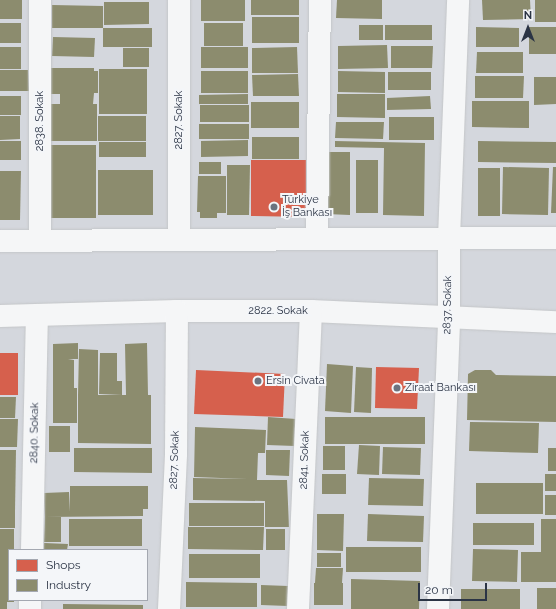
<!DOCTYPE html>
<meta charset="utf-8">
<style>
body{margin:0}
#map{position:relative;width:556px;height:609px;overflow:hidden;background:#e6e8ea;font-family:Raleway,sans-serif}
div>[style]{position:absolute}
.built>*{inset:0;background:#d4d7dd}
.shops>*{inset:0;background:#d6604d}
.industry>*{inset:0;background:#8c8c6e}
.roads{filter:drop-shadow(0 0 1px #c4c6c8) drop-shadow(0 0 1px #c4c6c8)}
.minor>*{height:22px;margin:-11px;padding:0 11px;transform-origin:11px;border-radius:11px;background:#f5f6f7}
.dots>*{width:11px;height:11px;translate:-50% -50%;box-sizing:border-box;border:2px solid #f4f6f9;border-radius:50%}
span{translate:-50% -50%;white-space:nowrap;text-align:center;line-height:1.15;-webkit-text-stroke:4px #f4f6f9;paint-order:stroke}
.street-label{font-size:11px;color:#2b3445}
.poi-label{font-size:11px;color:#2b3445}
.left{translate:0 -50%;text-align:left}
.legend{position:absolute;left:8px;top:549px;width:140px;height:52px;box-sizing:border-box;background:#f4f6f9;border:1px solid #a4a8b1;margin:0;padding:5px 7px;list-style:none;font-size:12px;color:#2b3445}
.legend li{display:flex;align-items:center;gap:8px;height:20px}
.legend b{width:20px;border:1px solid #a4a8b1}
.north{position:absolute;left:508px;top:8px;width:40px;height:40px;-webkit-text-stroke:3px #f4f6f9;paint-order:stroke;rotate:0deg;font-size:11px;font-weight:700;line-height:16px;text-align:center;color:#2b3445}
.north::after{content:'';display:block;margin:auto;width:14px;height:18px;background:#2b3445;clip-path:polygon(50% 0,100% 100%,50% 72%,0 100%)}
.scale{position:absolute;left:418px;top:583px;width:69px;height:18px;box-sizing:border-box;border:2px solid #2b3445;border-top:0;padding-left:5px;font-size:12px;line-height:14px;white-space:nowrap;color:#2b3445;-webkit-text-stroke:3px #f4f6f9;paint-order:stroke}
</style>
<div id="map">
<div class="built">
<i style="clip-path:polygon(evenodd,0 0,556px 0,556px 609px,0 609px,0 0,9px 550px,147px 550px,147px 600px,9px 600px,9px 550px)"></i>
</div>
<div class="shops">
<i style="clip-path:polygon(251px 160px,306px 160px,306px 217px,251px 216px)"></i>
<i style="clip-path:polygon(0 353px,18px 353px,18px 395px,0 395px)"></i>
<i style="clip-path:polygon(376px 367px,419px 368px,417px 409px,375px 408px)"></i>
<i style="clip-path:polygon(196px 370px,285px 374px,283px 417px,194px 414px)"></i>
</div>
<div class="industry">
<i style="clip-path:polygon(0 0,22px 0,22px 19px,0 19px)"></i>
<i style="clip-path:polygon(201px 0,245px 0,245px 21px,201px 21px)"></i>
<i style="clip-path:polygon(251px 0,299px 0,299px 15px,251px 15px)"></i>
<i style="clip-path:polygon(337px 0,382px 0,382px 19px,336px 18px)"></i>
<i style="clip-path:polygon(482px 0,530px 0,531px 19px,483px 20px)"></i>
<i style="clip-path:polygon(535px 0,556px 0,556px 22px,535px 22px)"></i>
<i style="clip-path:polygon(104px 2px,149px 2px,149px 24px,104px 25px)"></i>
<i style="clip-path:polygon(52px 5px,103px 6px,103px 28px,52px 28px)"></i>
<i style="clip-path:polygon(252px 17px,299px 17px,299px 43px,252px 43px)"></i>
<i style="clip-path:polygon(0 23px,21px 23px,21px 43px,0 43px)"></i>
<i style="clip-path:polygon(204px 23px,243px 23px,243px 46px,204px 46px)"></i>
<i style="clip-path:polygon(359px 25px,383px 25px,383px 40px,359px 40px)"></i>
<i style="clip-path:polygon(385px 25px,432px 25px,432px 40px,385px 40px)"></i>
<i style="clip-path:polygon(476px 27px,519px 28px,519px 47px,476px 47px)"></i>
<i style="clip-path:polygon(529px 27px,556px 27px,556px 54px,529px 54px)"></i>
<i style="clip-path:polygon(103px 28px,152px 28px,152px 47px,103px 47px)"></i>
<i style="clip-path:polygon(53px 37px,95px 38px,94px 57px,52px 56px)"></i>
<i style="clip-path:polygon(387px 45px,388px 68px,338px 69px,338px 46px)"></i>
<i style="clip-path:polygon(391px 46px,433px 46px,432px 68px,391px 68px)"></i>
<i style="clip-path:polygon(0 47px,21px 47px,21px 69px,0 69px)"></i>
<i style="clip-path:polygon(201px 47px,248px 47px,248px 68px,201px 68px)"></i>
<i style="clip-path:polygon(297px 47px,298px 73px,252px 73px,252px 48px)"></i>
<i style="clip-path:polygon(123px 48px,149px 48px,149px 67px,123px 67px)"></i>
<i style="clip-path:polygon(477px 52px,523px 52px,523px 73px,476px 73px)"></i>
<i style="clip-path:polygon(50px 68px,94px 68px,94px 71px,98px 71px,98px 93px,94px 93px,93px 104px,97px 104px,97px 141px,51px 141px,51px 104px,60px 104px,60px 94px,50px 94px)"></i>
<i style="clip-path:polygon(99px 69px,147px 69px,147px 114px,99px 114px)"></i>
<i style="clip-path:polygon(0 70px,28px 70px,29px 91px,0 91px)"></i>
<i style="clip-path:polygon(201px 71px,248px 71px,248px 93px,201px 93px)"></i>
<i style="clip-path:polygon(338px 71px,385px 72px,385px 93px,338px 92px)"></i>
<i style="clip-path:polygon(388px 72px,431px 72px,431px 90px,388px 90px)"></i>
<i style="clip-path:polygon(298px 74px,299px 96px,253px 96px,252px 75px)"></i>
<i style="clip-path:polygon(475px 76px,524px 76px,523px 98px,475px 98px)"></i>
<i style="clip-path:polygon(534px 77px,556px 77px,556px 104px,534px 105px)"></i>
<i style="clip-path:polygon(248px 94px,248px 104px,199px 104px,199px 95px)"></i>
<i style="clip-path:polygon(337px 94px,385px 94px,385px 118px,337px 117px)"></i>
<i style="clip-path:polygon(0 96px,21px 96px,21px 115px,0 115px)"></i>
<i style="clip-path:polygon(430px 96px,431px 109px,387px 110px,387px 98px)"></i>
<i style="clip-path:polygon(472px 101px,529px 101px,529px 128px,472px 127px)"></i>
<i style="clip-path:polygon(251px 102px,299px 102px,299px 128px,251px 128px)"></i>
<i style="clip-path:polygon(200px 105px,249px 105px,249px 122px,200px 122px)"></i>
<i style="clip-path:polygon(0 116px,20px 116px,20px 139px,0 140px)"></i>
<i style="clip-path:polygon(98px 116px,146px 116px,146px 141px,98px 141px)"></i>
<i style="clip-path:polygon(389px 117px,434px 117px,434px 140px,389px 140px)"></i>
<i style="clip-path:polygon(336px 122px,384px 122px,383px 139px,335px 138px)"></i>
<i style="clip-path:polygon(199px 124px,249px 124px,249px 139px,199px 139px)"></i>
<i style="clip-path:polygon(252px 137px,299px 137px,299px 159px,252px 159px)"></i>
<i style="clip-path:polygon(248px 140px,248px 156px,201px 157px,201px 141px)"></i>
<i style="clip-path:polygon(0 141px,21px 141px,21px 160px,0 160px)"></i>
<i style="clip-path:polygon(335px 141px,425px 143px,424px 216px,383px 215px,384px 148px,335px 147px)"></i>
<i style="clip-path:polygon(478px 141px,556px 142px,556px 163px,478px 162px)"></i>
<i style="clip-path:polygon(99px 142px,146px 142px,146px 157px,99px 157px)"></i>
<i style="clip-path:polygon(49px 145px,96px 145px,96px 218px,50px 218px)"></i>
<i style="clip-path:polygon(326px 152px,350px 152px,350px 215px,326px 214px)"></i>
<i style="clip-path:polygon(356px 160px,378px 160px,378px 213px,356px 213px)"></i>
<i style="clip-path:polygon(199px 162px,221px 162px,221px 174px,199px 174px)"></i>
<i style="clip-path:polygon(227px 165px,250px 165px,249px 215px,227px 215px)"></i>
<i style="clip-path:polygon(503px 167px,549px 168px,548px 215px,502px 214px)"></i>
<i style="clip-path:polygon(553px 167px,556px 167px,556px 213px,551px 213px)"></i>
<i style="clip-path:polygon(478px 168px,500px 168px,500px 216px,478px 216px)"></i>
<i style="clip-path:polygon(98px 170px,153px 170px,153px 215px,98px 215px)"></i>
<i style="clip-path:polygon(0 171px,21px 171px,20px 220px,0 220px)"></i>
<i style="clip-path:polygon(198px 176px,226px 176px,226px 213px,217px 213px,217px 218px,200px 218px,200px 212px,197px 212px)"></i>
<i style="clip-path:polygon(78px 343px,78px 359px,68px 359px,74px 360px,74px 388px,77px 388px,77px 423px,53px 423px,53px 388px,66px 388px,53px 388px,53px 344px)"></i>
<i style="clip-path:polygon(147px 343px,148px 395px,134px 395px,151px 395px,151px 419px,115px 419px,151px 419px,151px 444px,78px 443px,78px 395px,91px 395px,78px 395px,79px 349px,98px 350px,98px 395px,126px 395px,125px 344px)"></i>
<i style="clip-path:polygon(100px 353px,117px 353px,117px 381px,122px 381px,122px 395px,99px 394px)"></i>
<i style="clip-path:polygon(327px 364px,353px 366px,351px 413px,325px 411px)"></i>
<i style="clip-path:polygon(356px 367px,372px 368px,371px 413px,354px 412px)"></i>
<i style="clip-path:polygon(475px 370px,491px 370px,496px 375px,556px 376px,556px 422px,467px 420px,468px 374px)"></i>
<i style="clip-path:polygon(0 397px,16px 397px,15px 418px,0 418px)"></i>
<i style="clip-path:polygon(268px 417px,296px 419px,295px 446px,267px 445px)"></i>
<i style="clip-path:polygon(325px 417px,425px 417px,425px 444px,325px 444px)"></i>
<i style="clip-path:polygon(0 419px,18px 419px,17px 447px,0 447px)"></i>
<i style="clip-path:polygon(470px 422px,539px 423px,538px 453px,469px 451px)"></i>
<i style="clip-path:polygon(49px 426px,70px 426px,70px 452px,49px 452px)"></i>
<i style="clip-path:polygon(195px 427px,266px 430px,265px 453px,258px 453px,257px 480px,287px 480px,289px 527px,265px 527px,265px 501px,193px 500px,193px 478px,248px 479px,194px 477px)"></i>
<i style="clip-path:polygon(359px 445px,380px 446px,379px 475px,357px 474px)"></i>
<i style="clip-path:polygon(323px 446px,345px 446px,345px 470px,323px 470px)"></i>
<i style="clip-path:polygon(383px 447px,421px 448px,420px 475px,382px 474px)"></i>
<i style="clip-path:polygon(74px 448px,152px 448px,152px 473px,74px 472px)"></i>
<i style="clip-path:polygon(548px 448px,556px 448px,556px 471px,548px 471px)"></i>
<i style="clip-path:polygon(0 450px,16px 450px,15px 511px,0 511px)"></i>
<i style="clip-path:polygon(266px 450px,290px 450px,289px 476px,266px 475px)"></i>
<i style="clip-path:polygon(322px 474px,346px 474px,346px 494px,322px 494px)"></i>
<i style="clip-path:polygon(545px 474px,556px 474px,556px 491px,545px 491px)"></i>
<i style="clip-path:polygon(369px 478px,424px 479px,423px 506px,368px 505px)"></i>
<i style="clip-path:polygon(476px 483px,543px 483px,543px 514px,476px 514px)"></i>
<i style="clip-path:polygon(70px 486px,148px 486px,148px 509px,143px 509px,143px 516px,45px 517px,44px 493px,69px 492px,70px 512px)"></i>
<i style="clip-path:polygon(545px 495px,556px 495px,556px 515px,545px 515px)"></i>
<i style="clip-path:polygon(189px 503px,264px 503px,264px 526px,189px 526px)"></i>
<i style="clip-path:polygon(0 511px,15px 511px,15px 528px,0 528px)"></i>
<i style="clip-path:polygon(317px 514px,344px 514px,343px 551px,317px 550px)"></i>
<i style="clip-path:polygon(368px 514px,424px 516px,423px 542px,367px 541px)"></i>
<i style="clip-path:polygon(45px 517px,61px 517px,61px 542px,44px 542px)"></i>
<i style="clip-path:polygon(69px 519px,142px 519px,142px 546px,69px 546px)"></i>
<i style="clip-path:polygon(541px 519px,556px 519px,556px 552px,541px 552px)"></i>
<i style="clip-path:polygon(473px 523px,534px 523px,534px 545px,473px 545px)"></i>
<i style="clip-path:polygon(188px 527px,264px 527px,263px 550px,188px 549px)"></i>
<i style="clip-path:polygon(0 529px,14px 529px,14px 550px,9px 550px,9px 600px,14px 600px,14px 602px,0 602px)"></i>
<i style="clip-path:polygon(266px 529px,285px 529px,285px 550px,266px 550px)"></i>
<i style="clip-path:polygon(44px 543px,68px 544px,67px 550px,44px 550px)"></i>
<i style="clip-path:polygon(346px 547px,421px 547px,421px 572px,346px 572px)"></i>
<i style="clip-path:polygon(473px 549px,518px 550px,517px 582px,472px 581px)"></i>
<i style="clip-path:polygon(521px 552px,556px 552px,556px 582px,521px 582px)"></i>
<i style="clip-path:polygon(317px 553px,341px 553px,341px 567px,317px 567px)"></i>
<i style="clip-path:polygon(189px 554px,260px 554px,260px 578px,189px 578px)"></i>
<i style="clip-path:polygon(316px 568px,343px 568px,342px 583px,315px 583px)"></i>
<i style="clip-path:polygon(351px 579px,420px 581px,419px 609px,351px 609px)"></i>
<i style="clip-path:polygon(186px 582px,257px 583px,257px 607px,186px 607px)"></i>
<i style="clip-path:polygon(314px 583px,343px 583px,343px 605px,314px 605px)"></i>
<i style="clip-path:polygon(261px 585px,288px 586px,288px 606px,261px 605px)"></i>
<i style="clip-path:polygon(537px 588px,556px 588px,556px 609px,537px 609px)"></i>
<i style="clip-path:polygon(461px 589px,520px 589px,520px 609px,461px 609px)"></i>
<i style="clip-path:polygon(0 602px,7px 602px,7px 609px,0 609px)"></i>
<i style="clip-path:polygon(63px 604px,143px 605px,143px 609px,63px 609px)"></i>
</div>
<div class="roads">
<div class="minor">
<i style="left:317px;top:238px;width:238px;rotate:-89.3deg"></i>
<i style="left:179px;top:240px;width:240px;rotate:-90deg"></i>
<i style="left:0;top:241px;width:556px;rotate:-0.31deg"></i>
<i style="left:40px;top:241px;width:241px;rotate:-90deg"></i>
<i style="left:0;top:316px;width:177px;rotate:-1.6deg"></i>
<i style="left:177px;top:311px;width:134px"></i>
<i style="left:311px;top:311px;width:245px;rotate:2.6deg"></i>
<i style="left:32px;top:550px;width:234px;rotate:-88.8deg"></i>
<i style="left:30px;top:609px;width:9px;rotate:-90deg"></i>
<i style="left:169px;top:609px;width:155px;rotate:-87.4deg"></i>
<i style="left:176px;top:454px;width:143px;rotate:-89.6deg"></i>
<i style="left:298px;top:609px;width:298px;rotate:-87.5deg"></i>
<i style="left:438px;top:609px;width:291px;rotate:-87.8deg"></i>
<i style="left:449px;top:318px;width:80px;rotate:-90deg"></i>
<i style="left:449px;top:238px;width:238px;rotate:-87.8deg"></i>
</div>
</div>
<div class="dots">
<i style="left:274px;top:207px;background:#6c737f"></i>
<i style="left:258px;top:381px;background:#6c737f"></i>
<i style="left:397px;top:388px;background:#6c737f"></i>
</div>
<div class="street-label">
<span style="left:179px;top:120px;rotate:-90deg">2827. Sokak</span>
<span style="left:40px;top:121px;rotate:-90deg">2838. Sokak</span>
<span style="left:448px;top:305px;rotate:-89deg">2837. Sokak</span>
<span style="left:278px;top:311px">2822. Sokak</span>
<span style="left:35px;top:433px;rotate:-89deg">2840. Sokak</span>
<span style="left:175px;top:460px;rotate:-88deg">2827. Sokak</span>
<span style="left:305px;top:460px;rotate:-88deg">2841. Sokak</span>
</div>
<div class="poi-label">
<span class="left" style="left:282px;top:207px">Türkiye<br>İş Bankası</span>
<span class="left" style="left:266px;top:381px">Ersin Civata</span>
<span class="left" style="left:405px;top:388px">Ziraat Bankası</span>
</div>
<ul class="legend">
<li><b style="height:11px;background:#d6604d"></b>Shops</li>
<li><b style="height:11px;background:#8c8c6e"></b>Industry</li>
</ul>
<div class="north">N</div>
<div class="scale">20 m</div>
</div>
